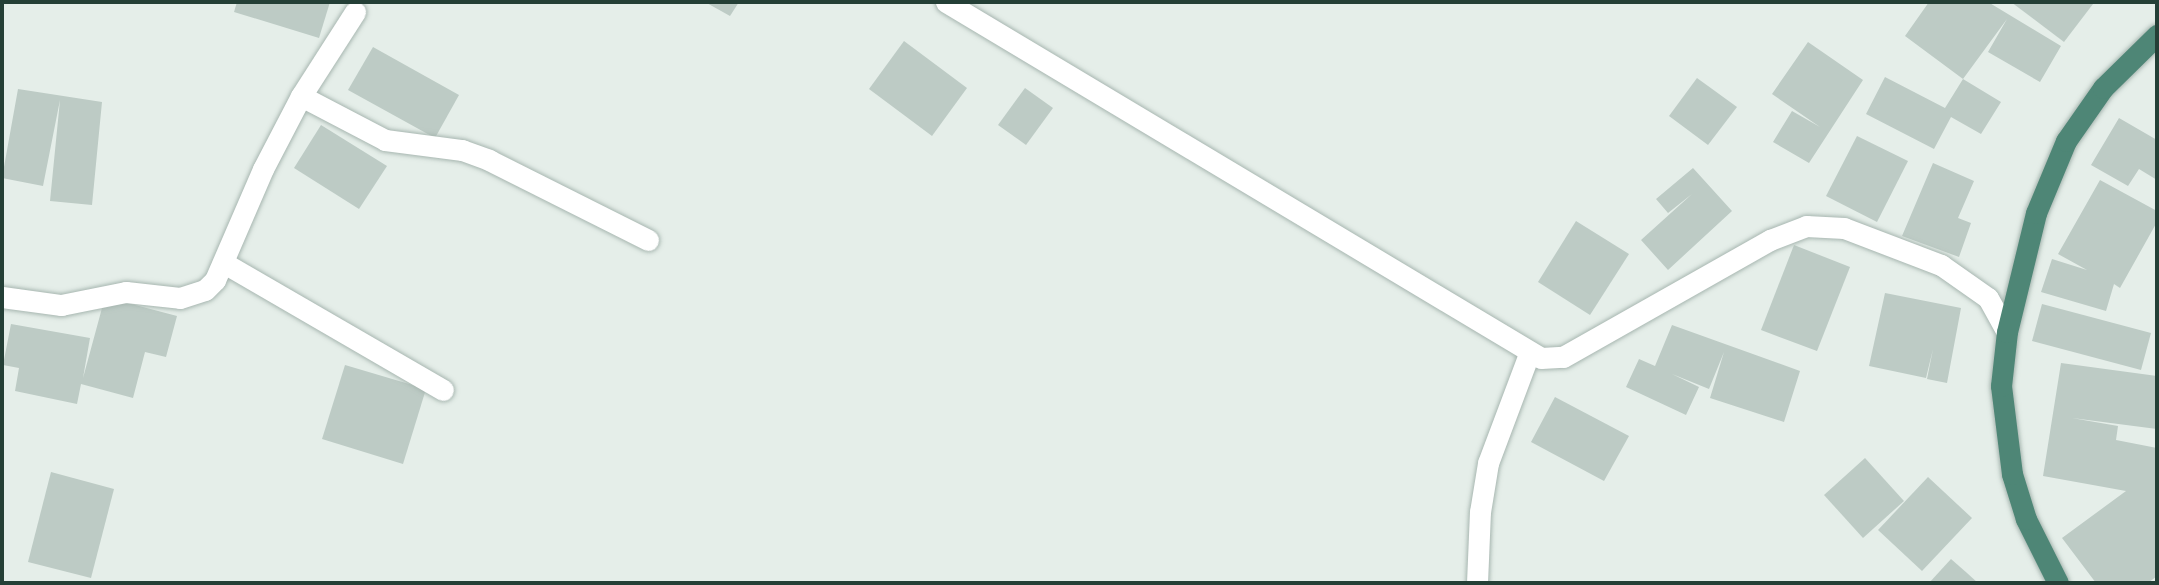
<!DOCTYPE html>
<style>
body{margin:0}
#map{position:relative;width:2159px;height:585px;overflow:hidden;background:#e5eee9;font-family:Signika,sans-serif}
div>[style]{position:absolute}
.building>*{inset:0;background:#bdcbc5}
.roads{filter:drop-shadow(0 0 2px #a7b6b0) drop-shadow(0 0 2px #a7b6b0)}
.minor>*{height:21px;margin:-10.5px;padding:0 10.5px;transform-origin:10.5px;border-radius:10.5px;background:#fff}
.tertiary>*{height:21px;margin:-10.5px;padding:0 10.5px;transform-origin:10.5px;border-radius:10.5px;background:#fff}
.trunk>*{height:21px;margin:-10.5px;padding:0 10.5px;transform-origin:10.5px;border-radius:10.5px;background:#4e8676}
span{translate:-50% -50%;white-space:nowrap;text-align:center;line-height:1.15;-webkit-text-stroke:6px #f6faf7;paint-order:stroke}
.frame{position:absolute;inset:0;border:4px solid #243f36;pointer-events:none}
</style>
<div id="map">
<div class="building">
<i style="clip-path:polygon(237px 2px,330px 2px,319px 38px,234px 12px)"></i>
<i style="clip-path:polygon(705px 2px,739px 2px,730px 16px)"></i>
<i style="clip-path:polygon(1929px 2px,1988px 2px,2061px 46px,2040px 82px,1988px 52px,2007px 19px,1963px 79px,1905px 36px)"></i>
<i style="clip-path:polygon(2011px 2px,2090px 2px,2093px 4px,2064px 42px)"></i>
<i style="clip-path:polygon(904px 41px,967px 88px,932px 136px,869px 89px)"></i>
<i style="clip-path:polygon(1808px 42px,1863px 80px,1809px 163px,1773px 142px,1792px 111px,1820px 127px,1772px 94px)"></i>
<i style="clip-path:polygon(373px 47px,459px 95px,435px 138px,348px 90px)"></i>
<i style="clip-path:polygon(1885px 77px,1945px 108px,1963px 79px,2001px 102px,1981px 134px,1951px 117px,1934px 149px,1866px 114px)"></i>
<i style="clip-path:polygon(1697px 78px,1737px 107px,1708px 145px,1669px 116px)"></i>
<i style="clip-path:polygon(1025px 88px,1053px 108px,1026px 145px,998px 125px)"></i>
<i style="clip-path:polygon(18px 89px,102px 102px,92px 205px,50px 201px,60px 100px,43px 186px,2px 178px)"></i>
<i style="clip-path:polygon(2119px 118px,2157px 140px,2157px 180px,2139px 169px,2128px 186px,2091px 165px)"></i>
<i style="clip-path:polygon(321px 125px,387px 166px,359px 209px,294px 168px)"></i>
<i style="clip-path:polygon(1857px 136px,1908px 161px,1877px 222px,1826px 196px)"></i>
<i style="clip-path:polygon(1933px 163px,1974px 181px,1958px 218px,1971px 223px,1959px 257px,1902px 236px)"></i>
<i style="clip-path:polygon(1693px 168px,1732px 211px,1668px 270px,1641px 240px,1692px 194px,1668px 213px,1656px 199px)"></i>
<i style="clip-path:polygon(2100px 180px,2157px 211px,2157px 222px,2120px 288px,2114px 284px,2106px 311px,2041px 292px,2052px 259px,2087px 270px,2058px 254px)"></i>
<i style="clip-path:polygon(1576px 221px,1629px 254px,1590px 315px,1538px 282px)"></i>
<i style="clip-path:polygon(1794px 245px,1850px 267px,1817px 351px,1761px 330px)"></i>
<i style="clip-path:polygon(1885px 293px,1961px 308px,1947px 383px,1927px 379px,1933px 349px,1926px 378px,1869px 366px)"></i>
<i style="clip-path:polygon(105px 297px,177px 316px,166px 357px,145px 352px,133px 398px,81px 384px,77px 404px,15px 391px,19px 368px,3px 365px,11px 324px,90px 338px,83px 378px)"></i>
<i style="clip-path:polygon(2042px 304px,2151px 333px,2141px 370px,2032px 341px)"></i>
<i style="clip-path:polygon(1672px 325px,1800px 371px,1784px 422px,1710px 398px,1724px 352px,1709px 389px,1672px 374px,1699px 387px,1686px 415px,1626px 387px,1639px 359px,1655px 366px)"></i>
<i style="clip-path:polygon(2061px 363px,2157px 376px,2157px 429px,2072px 418px,2118px 426px,2116px 440px,2157px 448px,2157px 576px,2148px 583px,2096px 583px,2062px 538px,2126px 491px,2043px 476px)"></i>
<i style="clip-path:polygon(345px 365px,426px 389px,403px 464px,322px 439px)"></i>
<i style="clip-path:polygon(1555px 397px,1629px 436px,1604px 481px,1531px 442px)"></i>
<i style="clip-path:polygon(1865px 458px,1904px 501px,1863px 538px,1824px 495px)"></i>
<i style="clip-path:polygon(51px 472px,114px 489px,91px 578px,28px 562px)"></i>
<i style="clip-path:polygon(1928px 477px,1972px 518px,1922px 571px,1878px 530px)"></i>
<i style="clip-path:polygon(1951px 559px,1967px 573px,1978px 583px,1929px 583px)"></i>
</div>
<div class="roads">
<div class="minor">
<i style="left:301px;top:96px;width:95px;rotate:27.6deg"></i>
<i style="left:385px;top:140px;width:78px;rotate:7.4deg"></i>
<i style="left:462px;top:150px;width:29px;rotate:20deg"></i>
<i style="left:489px;top:160px;width:178px;rotate:26.7deg"></i>
<i style="left:224px;top:263px;width:253px;rotate:30.1deg"></i>
<i style="left:2px;top:297px;width:60px;rotate:7.7deg"></i>
<i style="left:61px;top:305px;width:66px;rotate:-11.3deg"></i>
<i style="left:126px;top:292px;width:54px;rotate:6.3deg"></i>
<i style="left:180px;top:298px;width:26px;rotate:-18deg"></i>
<i style="left:205px;top:290px;width:14px;rotate:-45deg"></i>
<i style="left:215px;top:280px;width:121px;rotate:-66.6deg"></i>
<i style="left:263px;top:169px;width:82px;rotate:-62.5deg"></i>
<i style="left:301px;top:96px;width:100px;rotate:-57.3deg"></i>
<i style="left:1477px;top:583px;width:71px;rotate:-87.6deg"></i>
<i style="left:1480px;top:512px;width:50px;rotate:-80.7deg"></i>
<i style="left:1488px;top:463px;width:116px;rotate:-69.4deg"></i>
</div>
<div class="tertiary">
<i style="left:946px;top:2px;width:693px;rotate:30.89deg"></i>
<i style="left:1541px;top:358px;width:22px;rotate:-3deg"></i>
<i style="left:1563px;top:357px;width:238px;rotate:-29.5deg"></i>
<i style="left:1770px;top:240px;width:39px;rotate:-21deg"></i>
<i style="left:1806px;top:226px;width:38px;rotate:3deg"></i>
<i style="left:1844px;top:228px;width:104px;rotate:20.9deg"></i>
<i style="left:1941px;top:265px;width:57px;rotate:35.1deg"></i>
<i style="left:1988px;top:298px;width:39px;rotate:61deg"></i>
</div>
<div class="trunk">
<i style="left:2058px;top:583px;width:72px;rotate:-116.6deg"></i>
<i style="left:2026px;top:519px;width:47px;rotate:-107.3deg"></i>
<i style="left:2012px;top:474px;width:89px;rotate:-97.1deg"></i>
<i style="left:2001px;top:386px;width:54px;rotate:-83.7deg"></i>
<i style="left:2007px;top:332px;width:122px;rotate:-76.3deg"></i>
<i style="left:2036px;top:213px;width:78px;rotate:-67.4deg"></i>
<i style="left:2066px;top:141px;width:65px;rotate:-55.1deg"></i>
<i style="left:2103px;top:88px;width:76px;rotate:-44.5deg"></i>
</div>
</div>
<div class="frame"></div>
</div>
